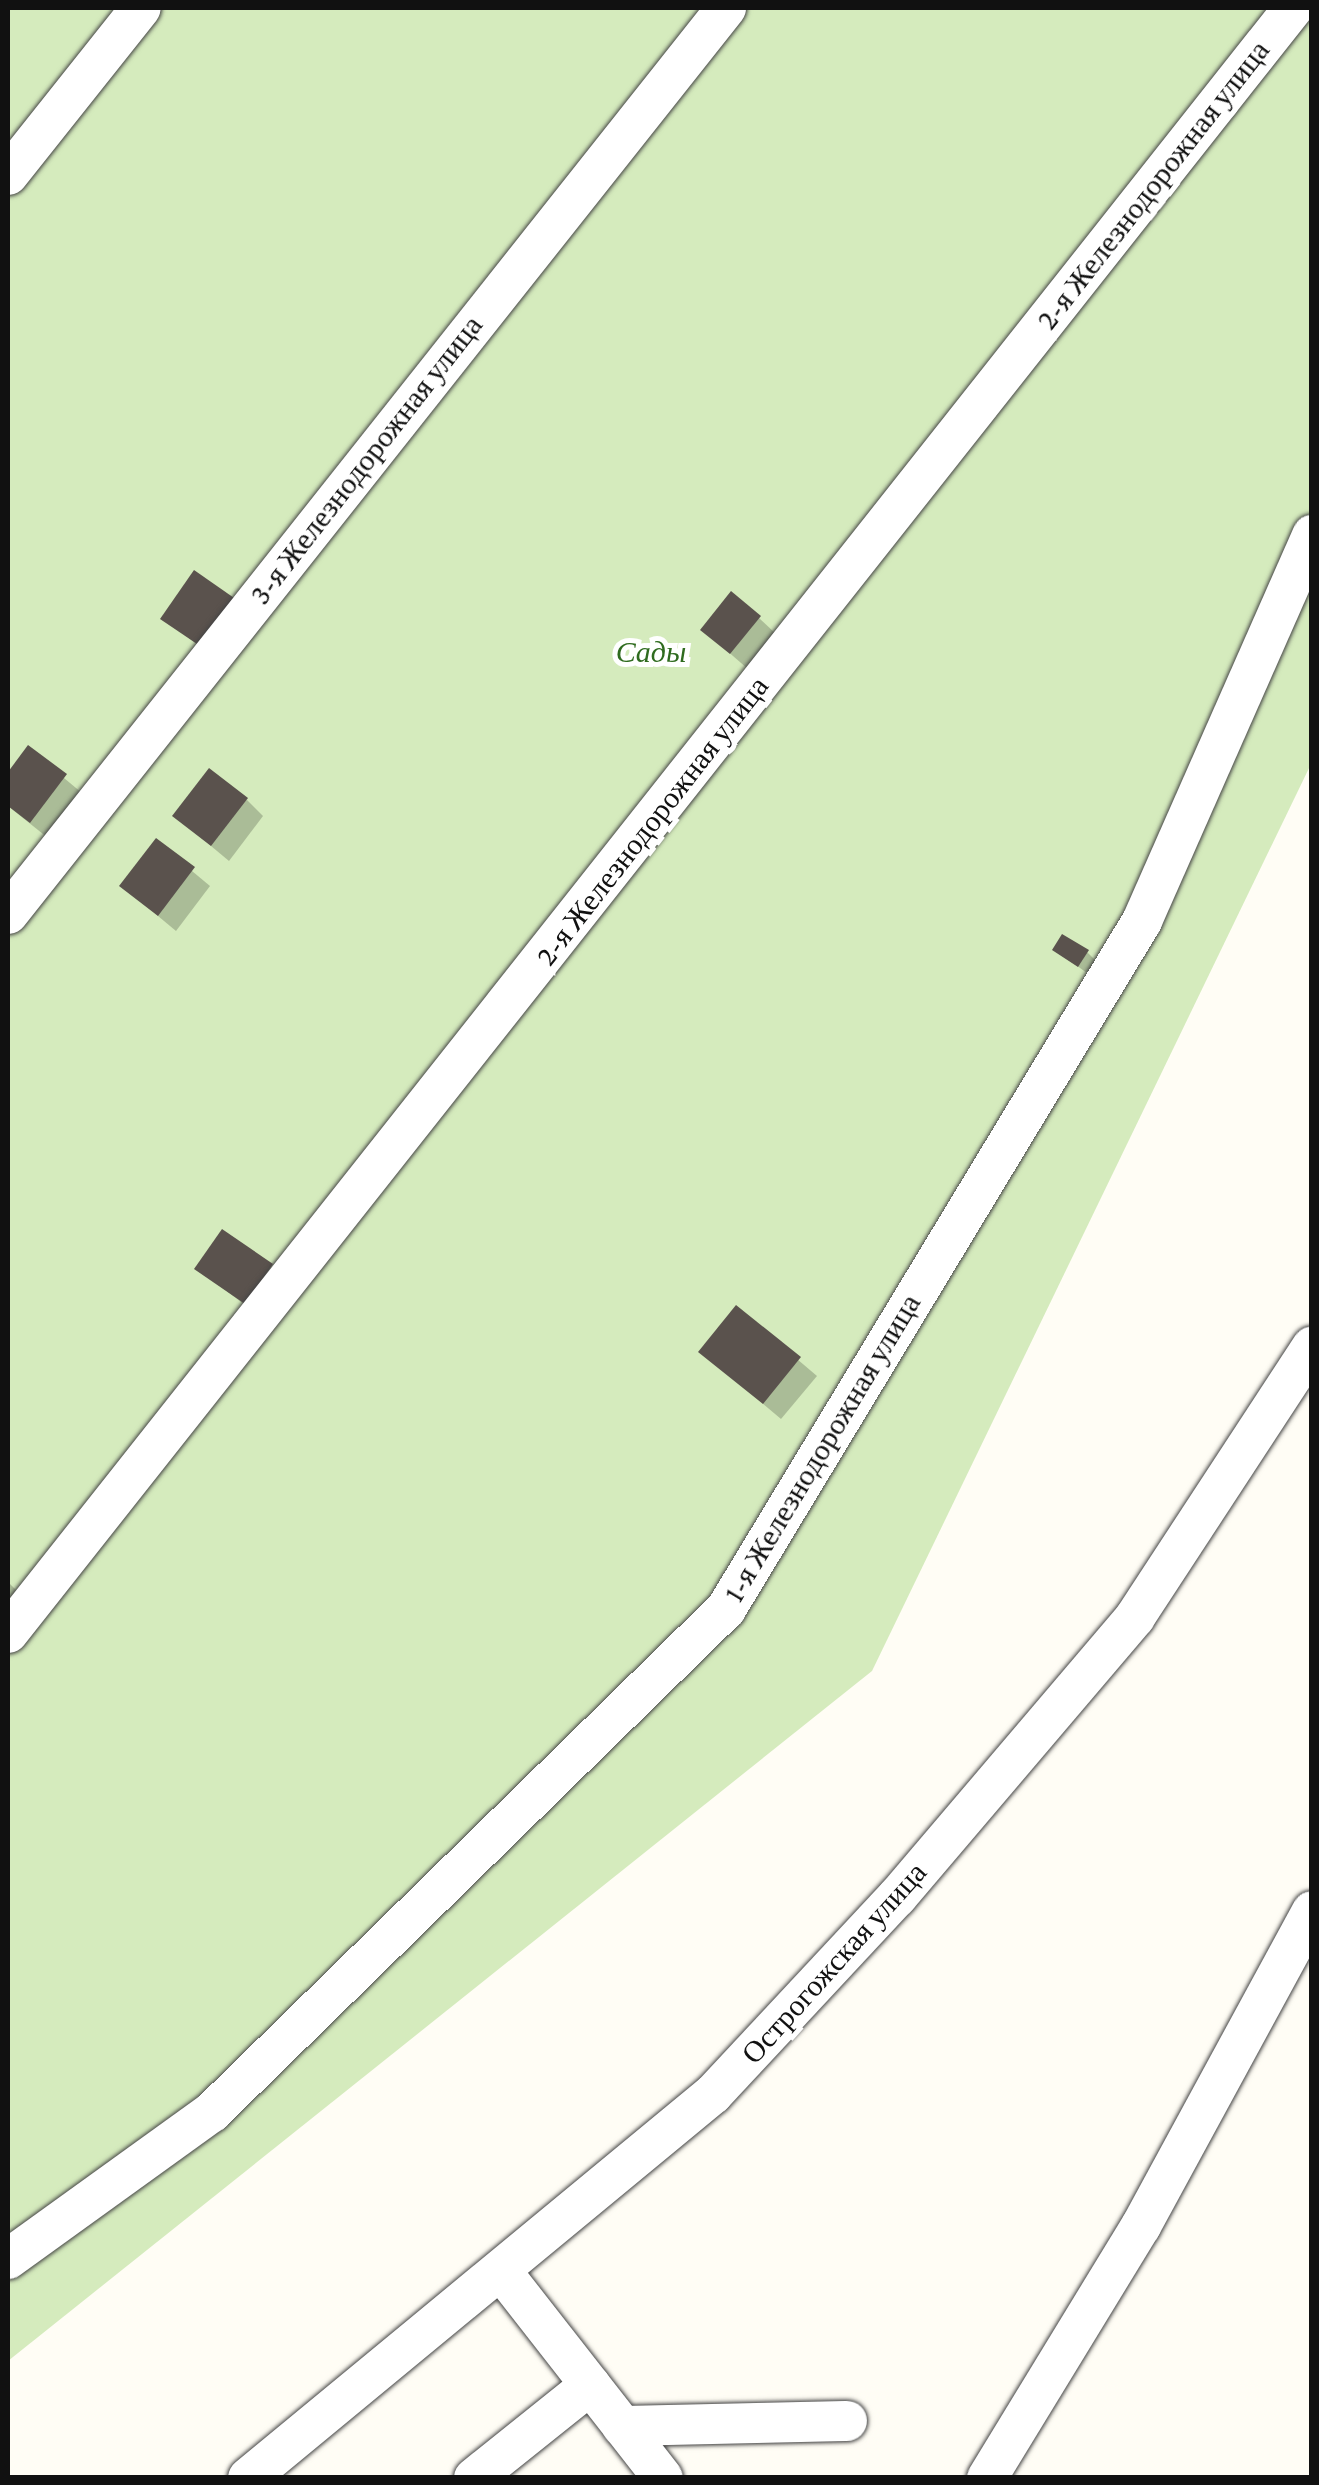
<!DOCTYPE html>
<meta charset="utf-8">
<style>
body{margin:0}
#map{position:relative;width:1319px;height:2485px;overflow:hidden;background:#fffdf5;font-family:"Crimson Pro",serif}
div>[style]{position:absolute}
.green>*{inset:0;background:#d5ebbd}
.shadow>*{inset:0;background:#0003}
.building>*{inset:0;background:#5a524d}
.roads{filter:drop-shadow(0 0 2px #444) drop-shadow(0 0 2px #444)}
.minor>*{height:40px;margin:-20px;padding:0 20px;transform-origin:20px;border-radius:20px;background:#fff}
span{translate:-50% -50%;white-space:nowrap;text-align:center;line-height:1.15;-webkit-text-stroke:10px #fff;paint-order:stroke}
.street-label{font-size:30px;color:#111}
.park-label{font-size:30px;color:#2f6b1f;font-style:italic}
.frame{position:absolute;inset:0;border:10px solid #111;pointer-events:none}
</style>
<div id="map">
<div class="green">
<i style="clip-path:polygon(8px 8px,1311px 8px,1311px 764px,872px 1671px,8px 2361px)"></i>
</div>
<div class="shadow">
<i style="clip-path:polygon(194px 573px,221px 663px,163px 618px)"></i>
<i style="clip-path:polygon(759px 618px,776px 634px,748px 669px,703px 630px)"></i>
<i style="clip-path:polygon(28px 748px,82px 793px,48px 838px,8px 806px,8px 776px)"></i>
<i style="clip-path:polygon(247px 800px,263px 816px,229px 861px,175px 816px)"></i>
<i style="clip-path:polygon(156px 841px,210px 886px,176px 931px,122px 886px)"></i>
<i style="clip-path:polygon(1055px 950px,1087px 952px,1095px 960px,1087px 973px)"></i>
<i style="clip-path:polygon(271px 1266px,288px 1283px,263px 1319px,198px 1269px)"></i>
<i style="clip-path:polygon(737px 1308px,817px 1376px,781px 1419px,702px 1352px)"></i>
<i style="clip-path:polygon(8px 1582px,39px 1613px,8px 1651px)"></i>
</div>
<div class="building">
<i style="clip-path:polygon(194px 570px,237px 600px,203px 648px,160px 619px)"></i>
<i style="clip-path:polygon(731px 591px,761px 616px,730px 654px,700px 630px)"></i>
<i style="clip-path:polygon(28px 745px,67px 774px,30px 823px,8px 806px,8px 772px)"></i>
<i style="clip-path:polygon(209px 768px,248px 798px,211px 846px,172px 816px)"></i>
<i style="clip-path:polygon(156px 838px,195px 867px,158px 916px,119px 886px)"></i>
<i style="clip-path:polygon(1062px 934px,1089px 950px,1078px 967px,1052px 950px)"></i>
<i style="clip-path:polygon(222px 1229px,273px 1264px,245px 1304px,194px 1269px)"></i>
<i style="clip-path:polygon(736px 1305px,801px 1357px,763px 1404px,698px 1352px)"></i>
</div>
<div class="roads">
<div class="minor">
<i style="left:8px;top:175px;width:213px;rotate:-51.5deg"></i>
<i style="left:8px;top:914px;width:1156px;rotate:-51.6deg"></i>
<i style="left:8px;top:1633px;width:2072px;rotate:-51.66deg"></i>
<i style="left:8px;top:2259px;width:251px;rotate:-35.8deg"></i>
<i style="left:212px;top:2112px;width:719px;rotate:-44.38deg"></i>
<i style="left:726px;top:1609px;width:804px;rotate:-58.84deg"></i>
<i style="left:1142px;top:921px;width:422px;rotate:-66.2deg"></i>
<i style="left:502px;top:2272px;width:261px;rotate:52deg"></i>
<i style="left:622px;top:2426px;width:225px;rotate:-1.3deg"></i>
<i style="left:248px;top:2478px;width:603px;rotate:-39.55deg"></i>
<i style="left:713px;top:2094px;width:270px;rotate:-47deg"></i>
<i style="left:897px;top:1897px;width:367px;rotate:-49.6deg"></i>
<i style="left:1135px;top:1617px;width:323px;rotate:-56.8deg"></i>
<i style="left:474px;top:2478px;width:149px;rotate:-38.7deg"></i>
<i style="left:987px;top:2478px;width:295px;rotate:-58.6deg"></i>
<i style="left:1141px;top:2226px;width:358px;rotate:-61.5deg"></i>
</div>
</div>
<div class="street-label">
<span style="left:1153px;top:185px;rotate:-52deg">2-я Железнодорожная улица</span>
<span style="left:366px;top:460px;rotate:-52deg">3-я Железнодорожная улица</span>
<span style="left:652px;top:821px;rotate:-52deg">2-я Железнодорожная улица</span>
<span style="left:822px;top:1448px;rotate:-59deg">1-я Железнодорожная улица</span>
<span style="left:834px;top:1963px;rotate:-48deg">Острогожская улица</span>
</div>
<div class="park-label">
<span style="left:651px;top:652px">Сады</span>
</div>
<div class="frame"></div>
</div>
